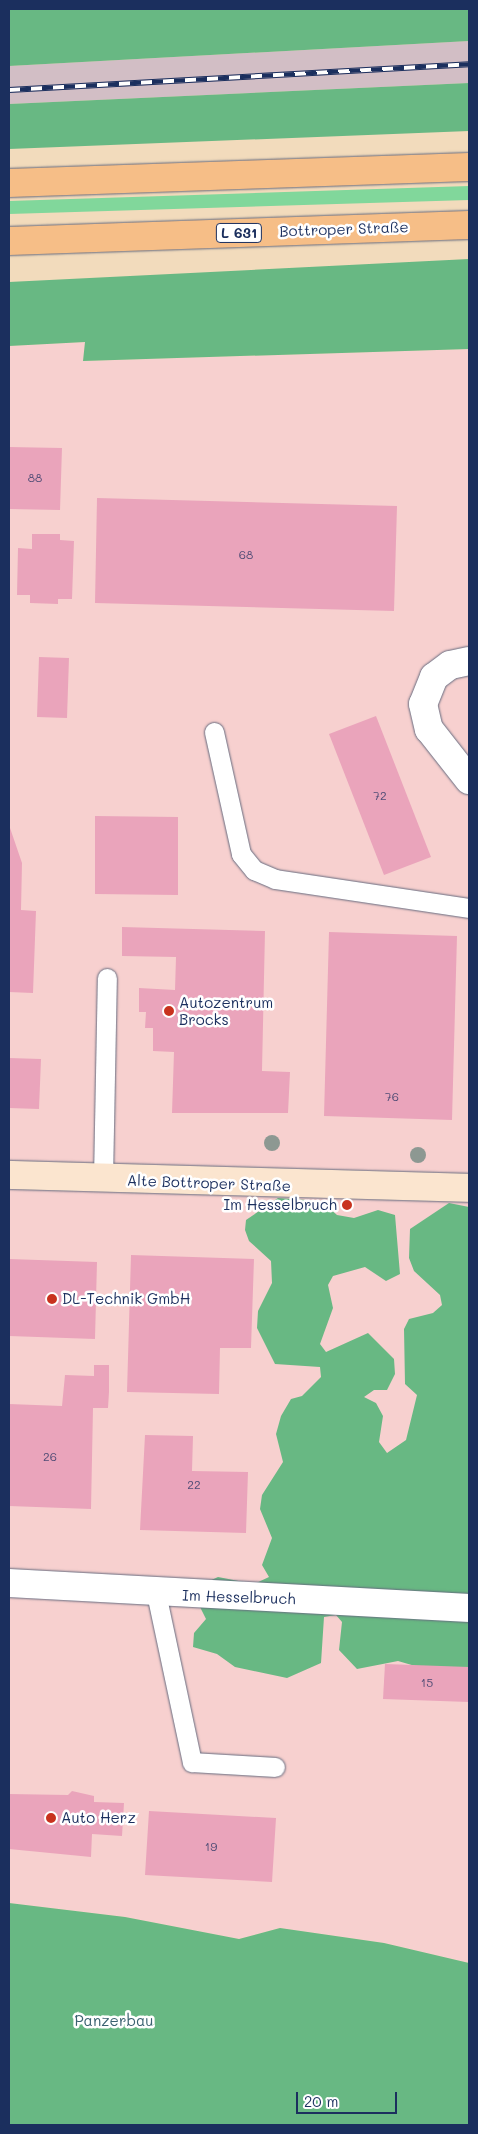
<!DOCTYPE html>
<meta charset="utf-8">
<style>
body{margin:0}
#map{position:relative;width:478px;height:2134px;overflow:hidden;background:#f2dbbc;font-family:Mali,sans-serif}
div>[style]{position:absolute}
.built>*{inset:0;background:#f7d0cf}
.industrial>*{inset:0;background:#d2bec5}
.green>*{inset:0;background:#81d79b}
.forest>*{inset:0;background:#68b883}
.building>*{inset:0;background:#eaa4bb}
.roads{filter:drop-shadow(0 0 1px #666b7f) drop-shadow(0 0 1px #666b7f)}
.lane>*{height:19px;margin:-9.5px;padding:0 9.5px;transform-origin:9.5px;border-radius:9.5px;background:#fff}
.street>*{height:28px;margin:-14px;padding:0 14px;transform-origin:14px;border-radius:14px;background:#fff}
.secondary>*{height:28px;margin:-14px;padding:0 14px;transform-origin:14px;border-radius:14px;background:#fbe5cf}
.primary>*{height:28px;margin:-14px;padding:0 14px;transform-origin:14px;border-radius:14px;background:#f6be87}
.rail>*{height:5.5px;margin-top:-2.75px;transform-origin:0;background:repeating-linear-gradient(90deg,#fff 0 11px,#1b2f5e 0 22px);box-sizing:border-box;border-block:1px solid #1b2f5e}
.trees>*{width:16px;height:16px;margin:-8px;border-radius:50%;background:#8d9892}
.dots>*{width:14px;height:14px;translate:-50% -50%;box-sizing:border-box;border:2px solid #fff;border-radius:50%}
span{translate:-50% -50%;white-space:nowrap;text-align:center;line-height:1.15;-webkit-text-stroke:5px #fff;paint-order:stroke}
.number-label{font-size:12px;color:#4f4c75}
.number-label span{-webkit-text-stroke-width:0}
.shield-label span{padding:1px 4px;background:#fff;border:1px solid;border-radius:4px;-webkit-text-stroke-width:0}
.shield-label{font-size:14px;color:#1b2f5e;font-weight:700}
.street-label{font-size:15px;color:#1b2f5e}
.poi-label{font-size:15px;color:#1b2f5e}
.left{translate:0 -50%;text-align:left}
.right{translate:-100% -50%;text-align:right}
.park-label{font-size:15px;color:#3a6170}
.frame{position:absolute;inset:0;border:10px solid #1b2f5e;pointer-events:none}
.scale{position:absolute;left:296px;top:2092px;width:101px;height:22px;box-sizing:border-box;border:2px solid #1b2f5e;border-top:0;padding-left:6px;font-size:15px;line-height:18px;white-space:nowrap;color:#1b2f5e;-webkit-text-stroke:4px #fff;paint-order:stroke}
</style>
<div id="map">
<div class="built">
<i style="clip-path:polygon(85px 342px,84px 361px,469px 349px,469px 1963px,384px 1943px,280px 1928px,239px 1939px,125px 1917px,9px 1903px,9px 346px)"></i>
</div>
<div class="industrial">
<i style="clip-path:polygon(469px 41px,469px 83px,9px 104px,9px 66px)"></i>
</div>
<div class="green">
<i style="clip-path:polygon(469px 186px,469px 200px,9px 214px,9px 201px)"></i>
</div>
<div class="forest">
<i style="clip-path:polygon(9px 9px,469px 9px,469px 41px,9px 66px)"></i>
<i style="clip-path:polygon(469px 83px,469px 131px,9px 149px,9px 104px)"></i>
<i style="clip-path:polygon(469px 259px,469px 349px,83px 361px,85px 342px,9px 346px,9px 282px)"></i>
<i style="clip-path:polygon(278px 1198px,321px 1201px,337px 1215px,354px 1218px,378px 1210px,395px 1215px,400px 1274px,386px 1281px,365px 1267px,333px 1276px,328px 1285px,333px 1308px,320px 1344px,326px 1352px,368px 1333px,394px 1359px,395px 1374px,387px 1390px,374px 1390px,364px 1397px,376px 1403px,383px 1416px,379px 1442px,387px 1453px,406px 1440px,417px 1395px,405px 1384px,404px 1329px,409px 1319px,433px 1313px,442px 1305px,440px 1295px,414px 1271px,409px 1258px,410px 1229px,449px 1203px,469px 1207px,469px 1677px,463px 1680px,398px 1661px,357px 1669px,339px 1650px,342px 1622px,336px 1615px,324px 1617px,321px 1663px,287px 1678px,235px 1667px,217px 1654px,193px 1647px,194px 1633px,206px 1619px,197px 1601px,205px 1583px,218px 1577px,254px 1584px,269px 1577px,262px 1565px,272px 1538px,260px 1509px,262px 1495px,283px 1462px,276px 1434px,281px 1416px,291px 1399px,302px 1396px,321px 1377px,320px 1367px,275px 1364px,257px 1328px,258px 1311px,272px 1283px,271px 1261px,249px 1241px,245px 1230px,246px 1220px)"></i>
<i style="clip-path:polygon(9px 1903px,125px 1917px,239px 1939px,280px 1928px,384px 1943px,469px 1963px,469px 2125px,9px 2125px)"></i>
</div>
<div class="building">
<i style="clip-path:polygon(9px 447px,62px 448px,60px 510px,9px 509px)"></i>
<i style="clip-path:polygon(97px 498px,397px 506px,394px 611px,95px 603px)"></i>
<i style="clip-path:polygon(32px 534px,60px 534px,60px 540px,74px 541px,72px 599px,58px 599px,58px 604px,30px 603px,30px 595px,17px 595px,18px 548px,32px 549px)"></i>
<i style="clip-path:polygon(39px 657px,69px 658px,67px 718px,37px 717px)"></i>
<i style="clip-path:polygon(376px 716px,431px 857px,384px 875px,329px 734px)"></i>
<i style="clip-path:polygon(95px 816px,178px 817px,178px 895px,95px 894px)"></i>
<i style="clip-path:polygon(9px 825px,22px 863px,21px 910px,36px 911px,33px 993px,9px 992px)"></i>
<i style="clip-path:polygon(122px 927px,265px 931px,262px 1071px,290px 1072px,288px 1113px,172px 1113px,174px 1052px,153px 1051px,153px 1028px,145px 1028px,146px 1012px,139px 1012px,139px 988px,175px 990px,176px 957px,122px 956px)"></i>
<i style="clip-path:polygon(329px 932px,457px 936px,452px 1120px,324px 1116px)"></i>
<i style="clip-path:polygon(9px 1058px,41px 1059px,39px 1109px,9px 1108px)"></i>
<i style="clip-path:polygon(131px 1255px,254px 1259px,251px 1348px,220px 1348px,219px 1394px,127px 1392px)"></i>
<i style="clip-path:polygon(9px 1259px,97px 1262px,95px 1339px,9px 1336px)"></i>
<i style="clip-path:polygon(94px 1365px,109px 1365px,109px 1392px,108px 1408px,93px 1408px,91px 1509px,9px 1506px,9px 1404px,62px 1406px,65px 1375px,94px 1376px)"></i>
<i style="clip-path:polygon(145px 1435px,193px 1436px,192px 1471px,248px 1472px,246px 1533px,140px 1530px)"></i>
<i style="clip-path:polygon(385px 1664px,469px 1667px,469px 1702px,383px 1699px)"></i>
<i style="clip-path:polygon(72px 1791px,94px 1796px,94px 1802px,124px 1803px,122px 1836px,92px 1834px,91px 1857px,9px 1849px,9px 1794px,68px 1795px)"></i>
<i style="clip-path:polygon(149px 1811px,276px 1818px,272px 1882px,145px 1875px)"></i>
</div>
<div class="roads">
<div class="lane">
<i style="left:214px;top:732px;width:125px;rotate:77.5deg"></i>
<i style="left:241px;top:854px;width:21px;rotate:51deg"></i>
<i style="left:254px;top:870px;width:23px;rotate:23deg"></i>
<i style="left:275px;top:879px;width:196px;rotate:8.5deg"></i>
<i style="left:103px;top:1179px;width:201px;rotate:-88.9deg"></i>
<i style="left:156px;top:1593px;width:173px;rotate:78deg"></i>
<i style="left:192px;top:1762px;width:83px;rotate:3.4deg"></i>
</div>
<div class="street">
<i style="left:469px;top:661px;width:19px;rotate:168deg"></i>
<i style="left:450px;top:665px;width:20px;rotate:143deg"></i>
<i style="left:434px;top:677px;width:29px;rotate:112deg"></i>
<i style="left:423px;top:704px;width:26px;rotate:77deg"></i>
<i style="left:429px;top:729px;width:65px;rotate:51.9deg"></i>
<i style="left:9px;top:1583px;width:461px;rotate:3.1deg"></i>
</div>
<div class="secondary">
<i style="left:9px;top:1175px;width:460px;rotate:1.6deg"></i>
</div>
<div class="primary">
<i style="left:9px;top:183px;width:460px;rotate:-2deg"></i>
<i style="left:9px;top:241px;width:460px;rotate:-2deg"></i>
</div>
</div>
<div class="rail">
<i style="left:9px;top:90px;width:461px;rotate:-3.2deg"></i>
</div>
<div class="trees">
<i style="left:272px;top:1143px"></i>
<i style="left:418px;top:1155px"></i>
</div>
<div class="dots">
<i style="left:169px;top:1011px;background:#c8321e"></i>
<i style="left:347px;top:1205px;background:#c8321e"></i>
<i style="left:52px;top:1299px;background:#c8321e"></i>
<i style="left:51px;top:1818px;background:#c8321e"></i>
</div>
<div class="number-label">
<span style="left:35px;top:478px">88</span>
<span style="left:246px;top:555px">68</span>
<span style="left:380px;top:796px">72</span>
<span style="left:392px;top:1097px">76</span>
<span style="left:50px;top:1457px">26</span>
<span style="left:194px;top:1485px">22</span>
<span style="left:427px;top:1683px">15</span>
<span style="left:211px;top:1847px">19</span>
</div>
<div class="shield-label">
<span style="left:239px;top:233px">L 631</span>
</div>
<div class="street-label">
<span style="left:344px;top:229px;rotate:-2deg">Bottroper Straße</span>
<span style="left:209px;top:1183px;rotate:2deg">Alte Bottroper Straße</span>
<span style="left:239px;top:1597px;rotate:2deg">Im Hesselbruch</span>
</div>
<div class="poi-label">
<span class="left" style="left:179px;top:1011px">Autozentrum<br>Brocks</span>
<span class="right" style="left:337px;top:1205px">Im Hesselbruch</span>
<span class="left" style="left:62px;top:1299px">DL-Technik GmbH</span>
<span class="left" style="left:61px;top:1818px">Auto Herz</span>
</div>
<div class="park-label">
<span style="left:114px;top:2021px">Panzerbau</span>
</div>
<div class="frame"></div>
<div class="scale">20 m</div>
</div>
